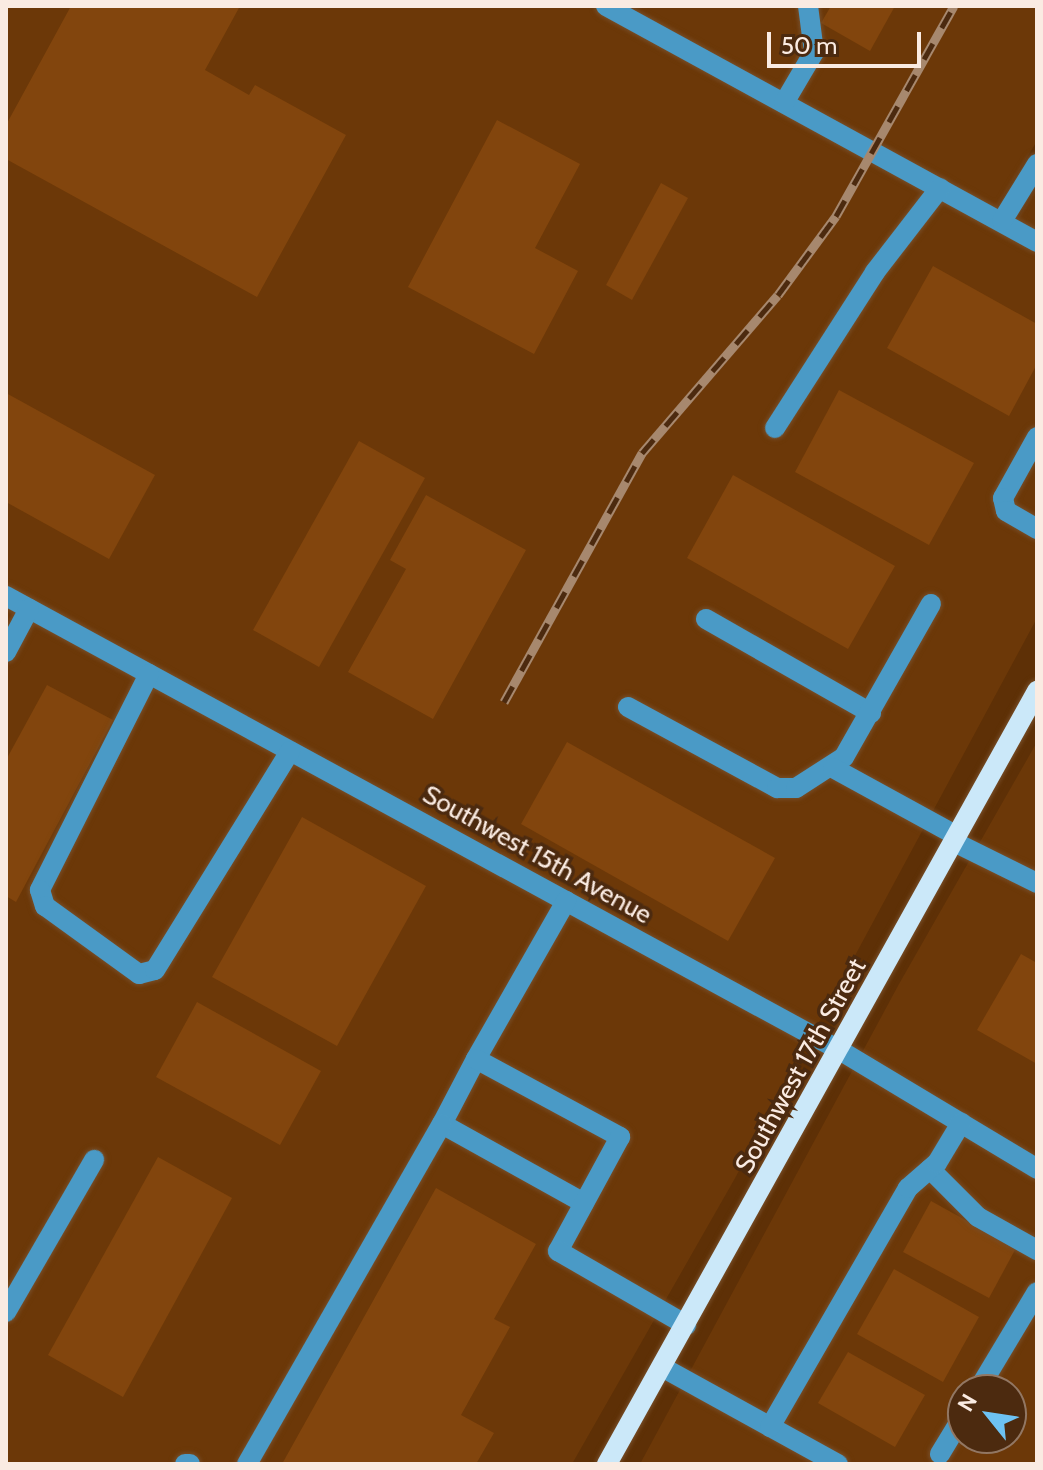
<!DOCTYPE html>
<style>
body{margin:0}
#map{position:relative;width:1043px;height:1470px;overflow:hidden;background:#5e3006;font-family:Cabin,sans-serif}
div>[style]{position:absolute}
.built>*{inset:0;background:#6c3808}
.building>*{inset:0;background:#82450d}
.roads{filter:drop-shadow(0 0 2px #774e29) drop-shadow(0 0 2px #774e29)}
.minor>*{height:20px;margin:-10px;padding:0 10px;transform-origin:10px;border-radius:10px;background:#4a9ac6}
.major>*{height:20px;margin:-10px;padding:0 10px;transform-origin:10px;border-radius:10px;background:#cbe8f9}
.rail>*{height:9px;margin-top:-4.5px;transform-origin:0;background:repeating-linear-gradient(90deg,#4c2a0f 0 18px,#a7886e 0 36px);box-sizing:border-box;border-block:2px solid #a7886e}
span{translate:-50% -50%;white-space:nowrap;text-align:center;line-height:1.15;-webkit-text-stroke:7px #4c2a0f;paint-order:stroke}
.street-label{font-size:26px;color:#faebe2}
.frame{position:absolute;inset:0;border:8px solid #faebe2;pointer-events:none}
.north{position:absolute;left:947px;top:1374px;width:80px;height:80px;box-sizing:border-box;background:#4c2a0f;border:2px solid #927763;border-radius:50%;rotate:300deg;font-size:22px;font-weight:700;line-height:32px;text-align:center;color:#faebe2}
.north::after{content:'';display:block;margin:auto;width:28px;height:36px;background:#6dc2f3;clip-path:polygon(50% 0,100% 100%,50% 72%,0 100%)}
.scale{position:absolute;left:767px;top:32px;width:154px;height:36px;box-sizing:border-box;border:4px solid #faebe2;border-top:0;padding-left:10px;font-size:24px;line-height:28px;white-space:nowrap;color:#faebe2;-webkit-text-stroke:6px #4c2a0f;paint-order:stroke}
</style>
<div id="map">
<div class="built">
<i style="clip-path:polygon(6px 6px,1037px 6px,1037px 141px,986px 224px,1007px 236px,1037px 187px,1037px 618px,734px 1180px,572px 1464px,6px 1464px)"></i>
<i style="clip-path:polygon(evenodd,1037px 742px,1037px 1464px,640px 1464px,899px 984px,1037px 742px,963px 1390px,1011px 1390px,1011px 1438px,963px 1438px,963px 1390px)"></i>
</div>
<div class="building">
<i style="clip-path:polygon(71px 6px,240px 6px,205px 70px,249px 95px,255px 85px,346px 135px,257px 297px,6px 159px,6px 125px)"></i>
<i style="clip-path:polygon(831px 6px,895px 6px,870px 51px,821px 23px)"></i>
<i style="clip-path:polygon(497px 120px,580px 164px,535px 248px,578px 271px,534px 354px,408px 287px)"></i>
<i style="clip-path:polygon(661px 183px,688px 198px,632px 300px,606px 285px)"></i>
<i style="clip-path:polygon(933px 266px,1037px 324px,1037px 364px,1009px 416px,887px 348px)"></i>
<i style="clip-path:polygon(839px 390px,974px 463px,929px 545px,795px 472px)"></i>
<i style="clip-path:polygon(6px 393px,155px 475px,109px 559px,6px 502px)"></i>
<i style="clip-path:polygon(359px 441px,425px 478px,319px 667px,253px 630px)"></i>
<i style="clip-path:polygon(733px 475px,895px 566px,848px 649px,687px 558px)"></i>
<i style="clip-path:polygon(426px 495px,526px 550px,433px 719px,348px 672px,406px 569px,390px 560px)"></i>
<i style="clip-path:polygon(47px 685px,113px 720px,16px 902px,6px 896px,6px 760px)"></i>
<i style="clip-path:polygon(567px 742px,775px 858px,728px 941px,521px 824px)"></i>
<i style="clip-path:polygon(302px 817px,426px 886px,337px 1046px,212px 977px)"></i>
<i style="clip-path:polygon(1021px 954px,1037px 963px,1037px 1064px,977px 1030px)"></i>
<i style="clip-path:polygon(197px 1002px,321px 1071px,280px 1145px,156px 1077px)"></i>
<i style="clip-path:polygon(158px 1157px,232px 1198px,123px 1397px,48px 1355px)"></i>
<i style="clip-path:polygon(436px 1188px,536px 1244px,494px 1319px,510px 1327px,461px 1415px,494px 1433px,476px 1464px,282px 1464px)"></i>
<i style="clip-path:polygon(931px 1201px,1016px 1248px,989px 1298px,903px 1252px)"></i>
<i style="clip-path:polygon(894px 1269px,979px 1317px,943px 1382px,857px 1334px)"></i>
<i style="clip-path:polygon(848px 1352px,925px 1395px,895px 1447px,818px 1403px)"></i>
</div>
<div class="roads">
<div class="minor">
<i style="left:606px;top:6px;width:491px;rotate:28.7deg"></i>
<i style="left:784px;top:103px;width:59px;rotate:-59.5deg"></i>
<i style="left:814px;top:52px;width:46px;rotate:-97.4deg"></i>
<i style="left:1002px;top:221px;width:67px;rotate:-58.4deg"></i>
<i style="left:775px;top:428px;width:185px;rotate:-57.3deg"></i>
<i style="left:875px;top:272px;width:106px;rotate:-52.3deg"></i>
<i style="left:1037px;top:437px;width:70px;rotate:119.1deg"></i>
<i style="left:1003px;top:498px;width:13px;rotate:77deg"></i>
<i style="left:1006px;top:511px;width:36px;rotate:30deg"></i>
<i style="left:6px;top:596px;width:951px;rotate:28.59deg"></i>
<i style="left:841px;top:1051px;width:229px;rotate:31deg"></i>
<i style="left:706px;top:619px;width:190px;rotate:29.7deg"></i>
<i style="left:6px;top:652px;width:49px;rotate:-61.9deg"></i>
<i style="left:149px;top:674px;width:242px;rotate:116.8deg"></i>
<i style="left:40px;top:890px;width:17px;rotate:73deg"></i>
<i style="left:45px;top:906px;width:116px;rotate:35.9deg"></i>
<i style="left:139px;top:974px;width:16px;rotate:-14deg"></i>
<i style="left:155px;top:970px;width:257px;rotate:-58.3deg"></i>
<i style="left:628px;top:707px;width:170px;rotate:28.5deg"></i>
<i style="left:777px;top:788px;width:19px"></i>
<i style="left:796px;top:788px;width:57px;rotate:-32.9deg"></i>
<i style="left:844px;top:757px;width:176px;rotate:-60.4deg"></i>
<i style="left:833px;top:768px;width:141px;rotate:28.7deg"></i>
<i style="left:954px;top:842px;width:93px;rotate:26.3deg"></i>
<i style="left:476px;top:1059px;width:182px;rotate:-60.3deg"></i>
<i style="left:930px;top:1169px;width:68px;rotate:45deg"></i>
<i style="left:978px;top:1217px;width:68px;rotate:29.2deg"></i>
<i style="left:584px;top:1203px;width:162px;rotate:-150.9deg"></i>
<i style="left:442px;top:1124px;width:73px;rotate:-62.4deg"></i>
<i style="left:476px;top:1059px;width:164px;rotate:28.4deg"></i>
<i style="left:620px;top:1137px;width:130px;rotate:118.5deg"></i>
<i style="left:558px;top:1251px;width:148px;rotate:30deg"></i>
<i style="left:6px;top:1312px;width:176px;rotate:-59.9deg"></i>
<i style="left:662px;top:1367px;width:201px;rotate:28.9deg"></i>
<i style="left:978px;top:1390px;width:114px;rotate:-59deg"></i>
<i style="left:770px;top:1427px;width:276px;rotate:-60deg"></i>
<i style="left:908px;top:1188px;width:38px;rotate:-41deg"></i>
<i style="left:937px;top:1163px;width:47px;rotate:-59deg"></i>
<i style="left:940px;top:1454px;width:44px;rotate:-58.8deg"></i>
<i style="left:185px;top:1464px;width:5px"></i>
<i style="left:247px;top:1464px;width:392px;rotate:-60.2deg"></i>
</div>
<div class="major">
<i style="left:607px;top:1464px;width:885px;rotate:-60.91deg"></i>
</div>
</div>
<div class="rail">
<i style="left:504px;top:702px;width:285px;rotate:-61deg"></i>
<i style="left:642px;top:453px;width:208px;rotate:-49.3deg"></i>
<i style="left:778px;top:295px;width:98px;rotate:-53.7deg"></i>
<i style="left:836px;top:216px;width:241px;rotate:-60.7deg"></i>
</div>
<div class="street-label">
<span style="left:537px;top:855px;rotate:29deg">Southwest 15th Avenue</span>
<span style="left:801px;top:1066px;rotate:-61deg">Southwest 17th Street</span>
</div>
<div class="frame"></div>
<div class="north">N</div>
<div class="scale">50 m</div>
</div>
